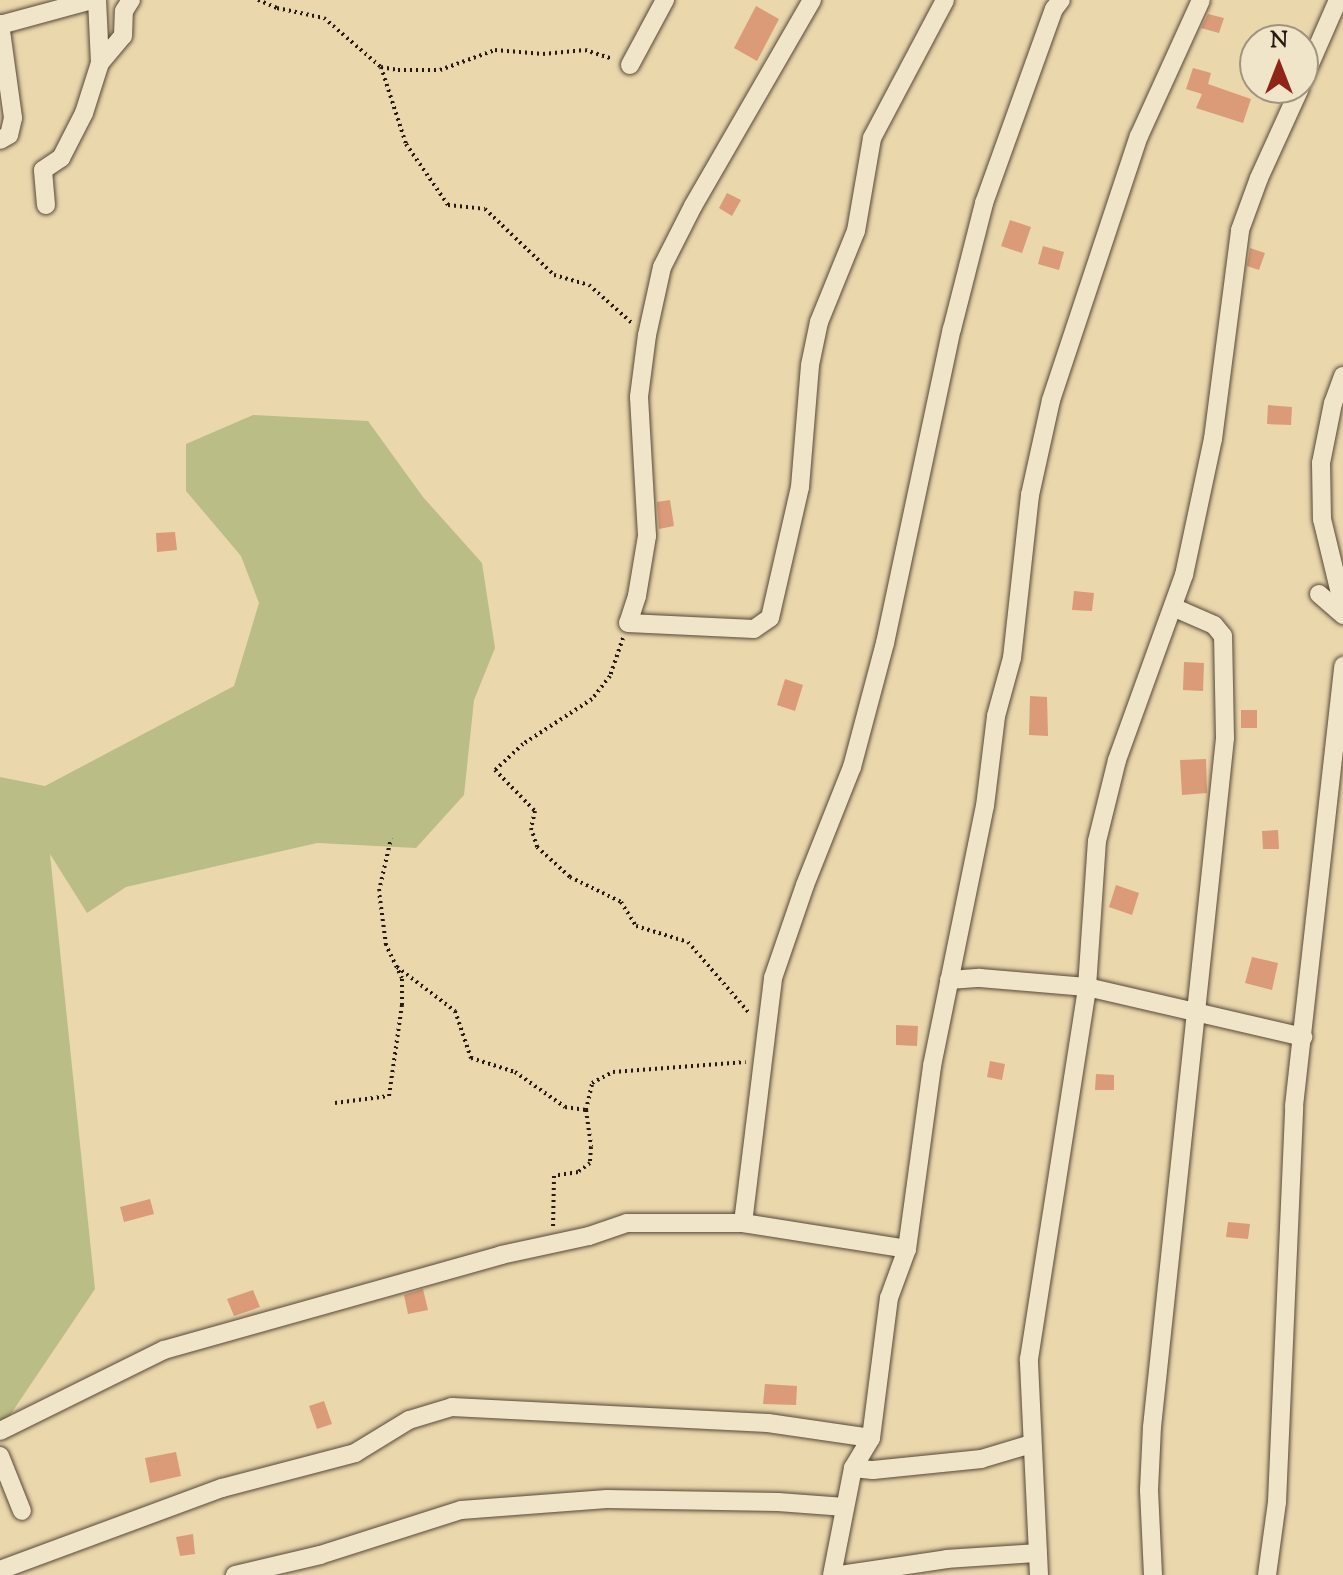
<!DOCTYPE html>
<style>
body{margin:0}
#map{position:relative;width:1343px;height:1575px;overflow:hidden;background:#ead7ac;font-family:"Sorts Mill Goudy",serif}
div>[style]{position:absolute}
.green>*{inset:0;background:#bbbd86}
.building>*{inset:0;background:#db9a78}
.path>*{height:4px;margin-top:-2px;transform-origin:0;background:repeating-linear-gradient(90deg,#261912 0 2px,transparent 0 6px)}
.roads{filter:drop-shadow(0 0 2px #574838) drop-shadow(0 0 2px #574838)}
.minor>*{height:18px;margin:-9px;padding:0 9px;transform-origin:9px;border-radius:9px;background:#f1e5c9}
span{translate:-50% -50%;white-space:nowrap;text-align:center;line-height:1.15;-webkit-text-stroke:7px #f1e5c9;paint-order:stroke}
.north{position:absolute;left:1239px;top:24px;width:80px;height:80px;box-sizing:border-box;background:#f1e5c9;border:2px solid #a09380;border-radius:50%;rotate:0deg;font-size:22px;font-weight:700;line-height:32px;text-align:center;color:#261912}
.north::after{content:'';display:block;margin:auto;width:28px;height:36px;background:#8f2418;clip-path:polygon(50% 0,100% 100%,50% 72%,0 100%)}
</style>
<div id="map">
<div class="green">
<i style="clip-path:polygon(253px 415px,368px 421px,423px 497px,482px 563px,495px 648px,474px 700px,464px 795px,416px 848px,317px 843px,126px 887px,87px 913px,50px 854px,95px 1289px,0 1430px,0 777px,45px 786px,234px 686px,259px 603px,241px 556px,186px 491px,186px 444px)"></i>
</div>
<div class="building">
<i style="clip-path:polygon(756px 6px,779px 19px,757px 61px,734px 48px)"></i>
<i style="clip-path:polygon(1208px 14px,1224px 18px,1219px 33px,1201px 28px)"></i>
<i style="clip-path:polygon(1193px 68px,1211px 73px,1208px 84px,1251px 99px,1243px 123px,1196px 108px,1202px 94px,1186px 89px)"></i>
<i style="clip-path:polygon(727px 193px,741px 200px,732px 216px,719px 208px)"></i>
<i style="clip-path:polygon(1010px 220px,1031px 227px,1022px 253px,1001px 246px)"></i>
<i style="clip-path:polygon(1043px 246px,1064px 252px,1059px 270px,1038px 264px)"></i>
<i style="clip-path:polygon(1250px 248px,1265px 253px,1259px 270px,1247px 266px)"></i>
<i style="clip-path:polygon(1268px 405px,1292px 407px,1291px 425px,1267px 424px)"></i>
<i style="clip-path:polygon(670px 500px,674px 526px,659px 529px,657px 502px)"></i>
<i style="clip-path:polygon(175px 532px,177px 550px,157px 552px,156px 533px)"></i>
<i style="clip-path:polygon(1074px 591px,1094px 593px,1092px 611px,1072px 610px)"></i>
<i style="clip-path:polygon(1184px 662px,1204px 663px,1203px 691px,1183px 690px)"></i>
<i style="clip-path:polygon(785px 679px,803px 685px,795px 711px,777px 705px)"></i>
<i style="clip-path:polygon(1030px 696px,1047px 697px,1048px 736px,1029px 735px)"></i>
<i style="clip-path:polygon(1241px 710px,1257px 710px,1257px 728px,1241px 728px)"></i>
<i style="clip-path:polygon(1206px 759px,1207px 793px,1182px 795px,1180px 760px)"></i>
<i style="clip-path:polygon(1278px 830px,1279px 849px,1263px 849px,1262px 831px)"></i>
<i style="clip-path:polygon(1116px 885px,1139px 893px,1132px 915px,1109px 907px)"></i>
<i style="clip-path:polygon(1252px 957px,1278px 963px,1272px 990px,1245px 983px)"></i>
<i style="clip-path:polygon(896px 1025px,918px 1026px,917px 1046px,896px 1045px)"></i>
<i style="clip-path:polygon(990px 1061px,1005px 1064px,1002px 1080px,987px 1077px)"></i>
<i style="clip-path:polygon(1096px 1074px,1114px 1075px,1114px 1090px,1095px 1090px)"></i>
<i style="clip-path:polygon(150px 1199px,154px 1214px,124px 1222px,120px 1207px)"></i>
<i style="clip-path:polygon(1228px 1222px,1250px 1224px,1248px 1239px,1226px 1237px)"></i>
<i style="clip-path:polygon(423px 1289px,428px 1310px,408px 1314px,404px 1295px)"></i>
<i style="clip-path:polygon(253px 1290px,260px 1307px,234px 1316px,227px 1299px)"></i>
<i style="clip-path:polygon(765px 1384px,797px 1386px,796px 1405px,763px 1404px)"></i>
<i style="clip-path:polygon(324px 1401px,332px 1424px,317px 1429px,309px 1406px)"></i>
<i style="clip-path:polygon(176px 1452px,181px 1476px,150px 1483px,145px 1458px)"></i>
<i style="clip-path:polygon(193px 1534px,195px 1554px,180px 1556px,176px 1537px)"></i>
</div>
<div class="path">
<i style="left:258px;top:0;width:21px;rotate:23deg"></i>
<i style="left:277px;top:8px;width:48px;rotate:12deg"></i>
<i style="left:324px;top:18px;width:75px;rotate:40.7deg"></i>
<i style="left:381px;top:67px;width:17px;rotate:10deg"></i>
<i style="left:398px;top:70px;width:42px"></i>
<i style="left:440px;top:70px;width:59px;rotate:-20deg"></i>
<i style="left:495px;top:50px;width:48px;rotate:4.8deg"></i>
<i style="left:543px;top:54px;width:42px;rotate:-5.4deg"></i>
<i style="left:585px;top:50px;width:29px;rotate:18deg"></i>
<i style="left:381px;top:67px;width:81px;rotate:72deg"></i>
<i style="left:406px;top:144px;width:74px;rotate:55.5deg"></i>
<i style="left:448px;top:205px;width:37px;rotate:6deg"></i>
<i style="left:485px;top:209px;width:95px;rotate:43.7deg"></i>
<i style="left:554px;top:275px;width:36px;rotate:16deg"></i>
<i style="left:589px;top:285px;width:57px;rotate:41.5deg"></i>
<i style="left:623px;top:638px;width:40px;rotate:108.9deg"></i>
<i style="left:610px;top:676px;width:29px;rotate:128deg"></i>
<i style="left:592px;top:699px;width:82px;rotate:146.9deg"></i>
<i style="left:523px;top:744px;width:38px;rotate:137deg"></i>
<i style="left:495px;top:770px;width:57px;rotate:45.7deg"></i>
<i style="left:535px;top:811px;width:17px;rotate:103deg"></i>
<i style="left:531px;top:828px;width:20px;rotate:72deg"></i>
<i style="left:537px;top:847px;width:45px;rotate:42.3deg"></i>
<i style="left:570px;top:877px;width:57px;rotate:26.1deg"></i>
<i style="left:621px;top:902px;width:28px;rotate:58deg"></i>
<i style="left:636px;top:926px;width:54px;rotate:17.1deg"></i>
<i style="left:688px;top:942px;width:95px;rotate:49.3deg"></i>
<i style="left:397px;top:967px;width:73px;rotate:37.2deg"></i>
<i style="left:455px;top:1011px;width:50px;rotate:71.2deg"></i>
<i style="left:471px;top:1058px;width:46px;rotate:17.7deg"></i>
<i style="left:515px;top:1072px;width:61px;rotate:35deg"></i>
<i style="left:565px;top:1107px;width:21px;rotate:8deg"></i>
<i style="left:586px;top:1110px;width:37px;rotate:82deg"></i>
<i style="left:591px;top:1147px;width:16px;rotate:94deg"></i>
<i style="left:590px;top:1163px;width:15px;rotate:143deg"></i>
<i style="left:578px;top:1172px;width:24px;rotate:171deg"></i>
<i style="left:554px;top:1176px;width:51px;rotate:91.1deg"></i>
<i style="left:335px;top:1103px;width:54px;rotate:-7.4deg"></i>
<i style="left:389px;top:1096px;width:92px;rotate:-81.9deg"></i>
<i style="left:402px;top:1005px;width:27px;rotate:-90deg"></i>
<i style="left:402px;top:978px;width:37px;rotate:-116deg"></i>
<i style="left:386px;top:945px;width:54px;rotate:-97.4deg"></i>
<i style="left:379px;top:891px;width:54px;rotate:-77.2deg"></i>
<i style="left:586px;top:1110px;width:28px;rotate:-77deg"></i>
<i style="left:592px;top:1083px;width:24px;rotate:-28deg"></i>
<i style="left:613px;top:1072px;width:133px;rotate:-4.3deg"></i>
</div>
<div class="roads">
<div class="minor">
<i style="left:812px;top:0;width:238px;rotate:120deg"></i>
<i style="left:693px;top:206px;width:68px;rotate:116.9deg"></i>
<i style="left:662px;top:267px;width:70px;rotate:102.4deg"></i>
<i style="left:647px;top:335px;width:63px;rotate:97.4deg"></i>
<i style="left:639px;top:397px;width:139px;rotate:86.7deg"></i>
<i style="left:647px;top:536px;width:61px;rotate:99.5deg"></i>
<i style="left:637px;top:596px;width:28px;rotate:108deg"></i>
<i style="left:628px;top:623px;width:126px;rotate:2.7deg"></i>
<i style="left:754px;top:629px;width:19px;rotate:-35deg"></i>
<i style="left:770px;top:618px;width:134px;rotate:-77.1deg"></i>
<i style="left:800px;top:487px;width:122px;rotate:-85.3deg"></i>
<i style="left:810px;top:365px;width:44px;rotate:-78.2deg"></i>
<i style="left:819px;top:322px;width:98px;rotate:-67.9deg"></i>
<i style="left:856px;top:231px;width:94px;rotate:-80.2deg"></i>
<i style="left:872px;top:138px;width:156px;rotate:-62.1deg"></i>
<i style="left:0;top:24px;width:95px;rotate:82.1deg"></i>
<i style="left:13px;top:118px;width:17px;rotate:103deg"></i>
<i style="left:9px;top:135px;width:10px;rotate:151deg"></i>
<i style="left:0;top:25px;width:95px;rotate:-15.2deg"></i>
<i style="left:100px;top:63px;width:35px;rotate:-50deg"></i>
<i style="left:123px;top:36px;width:25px;rotate:-88deg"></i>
<i style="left:124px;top:11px;width:13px;rotate:-58deg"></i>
<i style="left:630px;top:65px;width:74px;rotate:-61.7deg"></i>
<i style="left:1303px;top:80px;width:87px;rotate:-66.4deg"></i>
<i style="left:46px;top:205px;width:35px;rotate:-95deg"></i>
<i style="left:43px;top:170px;width:22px;rotate:-34deg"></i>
<i style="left:61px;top:158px;width:51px;rotate:-62.9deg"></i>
<i style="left:84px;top:113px;width:52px;rotate:-72.3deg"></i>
<i style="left:100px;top:63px;width:63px;rotate:-92.7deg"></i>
<i style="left:1343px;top:376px;width:29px;rotate:110deg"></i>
<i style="left:1333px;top:403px;width:61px;rotate:101.3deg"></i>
<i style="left:1321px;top:463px;width:56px;rotate:89deg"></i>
<i style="left:1322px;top:519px;width:89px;rotate:76.4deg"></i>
<i style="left:1319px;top:594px;width:32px;rotate:41deg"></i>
<i style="left:949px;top:980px;width:31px;rotate:-4deg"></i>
<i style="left:980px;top:978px;width:107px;rotate:4.8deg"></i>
<i style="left:1087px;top:987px;width:222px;rotate:13deg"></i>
<i style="left:743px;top:1223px;width:247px;rotate:-83deg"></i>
<i style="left:773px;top:978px;width:98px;rotate:-71deg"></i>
<i style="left:805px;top:885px;width:127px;rotate:-68.3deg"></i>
<i style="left:852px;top:767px;width:128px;rotate:-75.1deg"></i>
<i style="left:885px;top:643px;width:321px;rotate:-78deg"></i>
<i style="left:952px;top:329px;width:130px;rotate:-75.7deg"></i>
<i style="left:984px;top:203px;width:206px;rotate:-70.2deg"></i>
<i style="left:1054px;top:9px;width:11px;rotate:-52deg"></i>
<i style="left:0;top:1431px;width:183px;rotate:-26.3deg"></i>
<i style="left:164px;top:1350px;width:350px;rotate:-15.7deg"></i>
<i style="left:501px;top:1255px;width:90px;rotate:-12.2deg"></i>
<i style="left:589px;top:1236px;width:40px;rotate:-18.9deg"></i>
<i style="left:627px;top:1223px;width:116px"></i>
<i style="left:743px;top:1223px;width:166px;rotate:9deg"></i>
<i style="left:0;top:1456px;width:59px;rotate:68.2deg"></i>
<i style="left:853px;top:1468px;width:20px;rotate:6deg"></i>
<i style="left:873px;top:1470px;width:109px;rotate:-5.8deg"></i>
<i style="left:981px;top:1459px;width:52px;rotate:-16.7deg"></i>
<i style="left:0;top:1570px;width:237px;rotate:-20.3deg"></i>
<i style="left:222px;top:1488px;width:138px;rotate:-14.7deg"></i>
<i style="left:355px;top:1453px;width:63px;rotate:-31.4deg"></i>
<i style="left:409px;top:1420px;width:45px;rotate:-16.8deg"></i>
<i style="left:452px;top:1407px;width:316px;rotate:2.9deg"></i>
<i style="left:768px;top:1423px;width:104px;rotate:8.3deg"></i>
<i style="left:235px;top:1575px;width:87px;rotate:-13.2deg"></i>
<i style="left:320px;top:1555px;width:148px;rotate:-17.7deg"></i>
<i style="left:461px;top:1510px;width:146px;rotate:-4.3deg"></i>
<i style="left:607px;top:1499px;width:171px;rotate:1deg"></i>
<i style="left:778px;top:1502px;width:67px;rotate:4.3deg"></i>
<i style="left:832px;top:1575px;width:109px;rotate:-78.9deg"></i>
<i style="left:853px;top:1468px;width:35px;rotate:-59deg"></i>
<i style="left:871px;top:1438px;width:141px;rotate:-82.7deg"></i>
<i style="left:889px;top:1298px;width:52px;rotate:-69.8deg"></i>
<i style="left:907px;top:1249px;width:185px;rotate:-82.2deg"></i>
<i style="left:932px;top:1066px;width:265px;rotate:-78.5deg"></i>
<i style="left:985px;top:806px;width:91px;rotate:-83deg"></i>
<i style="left:996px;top:716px;width:60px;rotate:-74.6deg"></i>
<i style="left:1012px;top:658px;width:164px;rotate:-83.7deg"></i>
<i style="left:1030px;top:495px;width:97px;rotate:-77.5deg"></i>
<i style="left:1051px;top:400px;width:278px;rotate:-71.6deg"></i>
<i style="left:1139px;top:136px;width:149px;rotate:-65.5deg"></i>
<i style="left:840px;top:1575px;width:108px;rotate:-8.5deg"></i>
<i style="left:947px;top:1559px;width:91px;rotate:-3.8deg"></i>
<i style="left:1039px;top:1575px;width:216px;rotate:-92.7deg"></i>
<i style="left:1029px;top:1359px;width:376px;rotate:-81.1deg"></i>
<i style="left:1087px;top:987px;width:146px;rotate:-86.1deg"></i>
<i style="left:1097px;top:841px;width:83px;rotate:-76.1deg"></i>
<i style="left:1117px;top:760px;width:197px;rotate:-70.1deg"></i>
<i style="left:1184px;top:575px;width:139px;rotate:-78deg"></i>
<i style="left:1213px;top:439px;width:211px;rotate:-82.6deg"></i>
<i style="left:1240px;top:230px;width:55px;rotate:-69.9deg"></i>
<i style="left:1259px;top:178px;width:99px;rotate:-65.5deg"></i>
<i style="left:1153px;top:1575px;width:85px;rotate:-92.7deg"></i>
<i style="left:1149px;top:1490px;width:63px;rotate:-87.3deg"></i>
<i style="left:1152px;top:1427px;width:693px;rotate:-83.95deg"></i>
<i style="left:1225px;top:738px;width:102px;rotate:-91.1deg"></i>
<i style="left:1223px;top:636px;width:14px;rotate:-129deg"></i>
<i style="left:1214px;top:625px;width:45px;rotate:-156.3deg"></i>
<i style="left:1267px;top:1575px;width:74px;rotate:-82.2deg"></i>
<i style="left:1277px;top:1502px;width:396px;rotate:-87.5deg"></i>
<i style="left:1294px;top:1106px;width:443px;rotate:-83.6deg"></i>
</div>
</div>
<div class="north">N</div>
</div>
